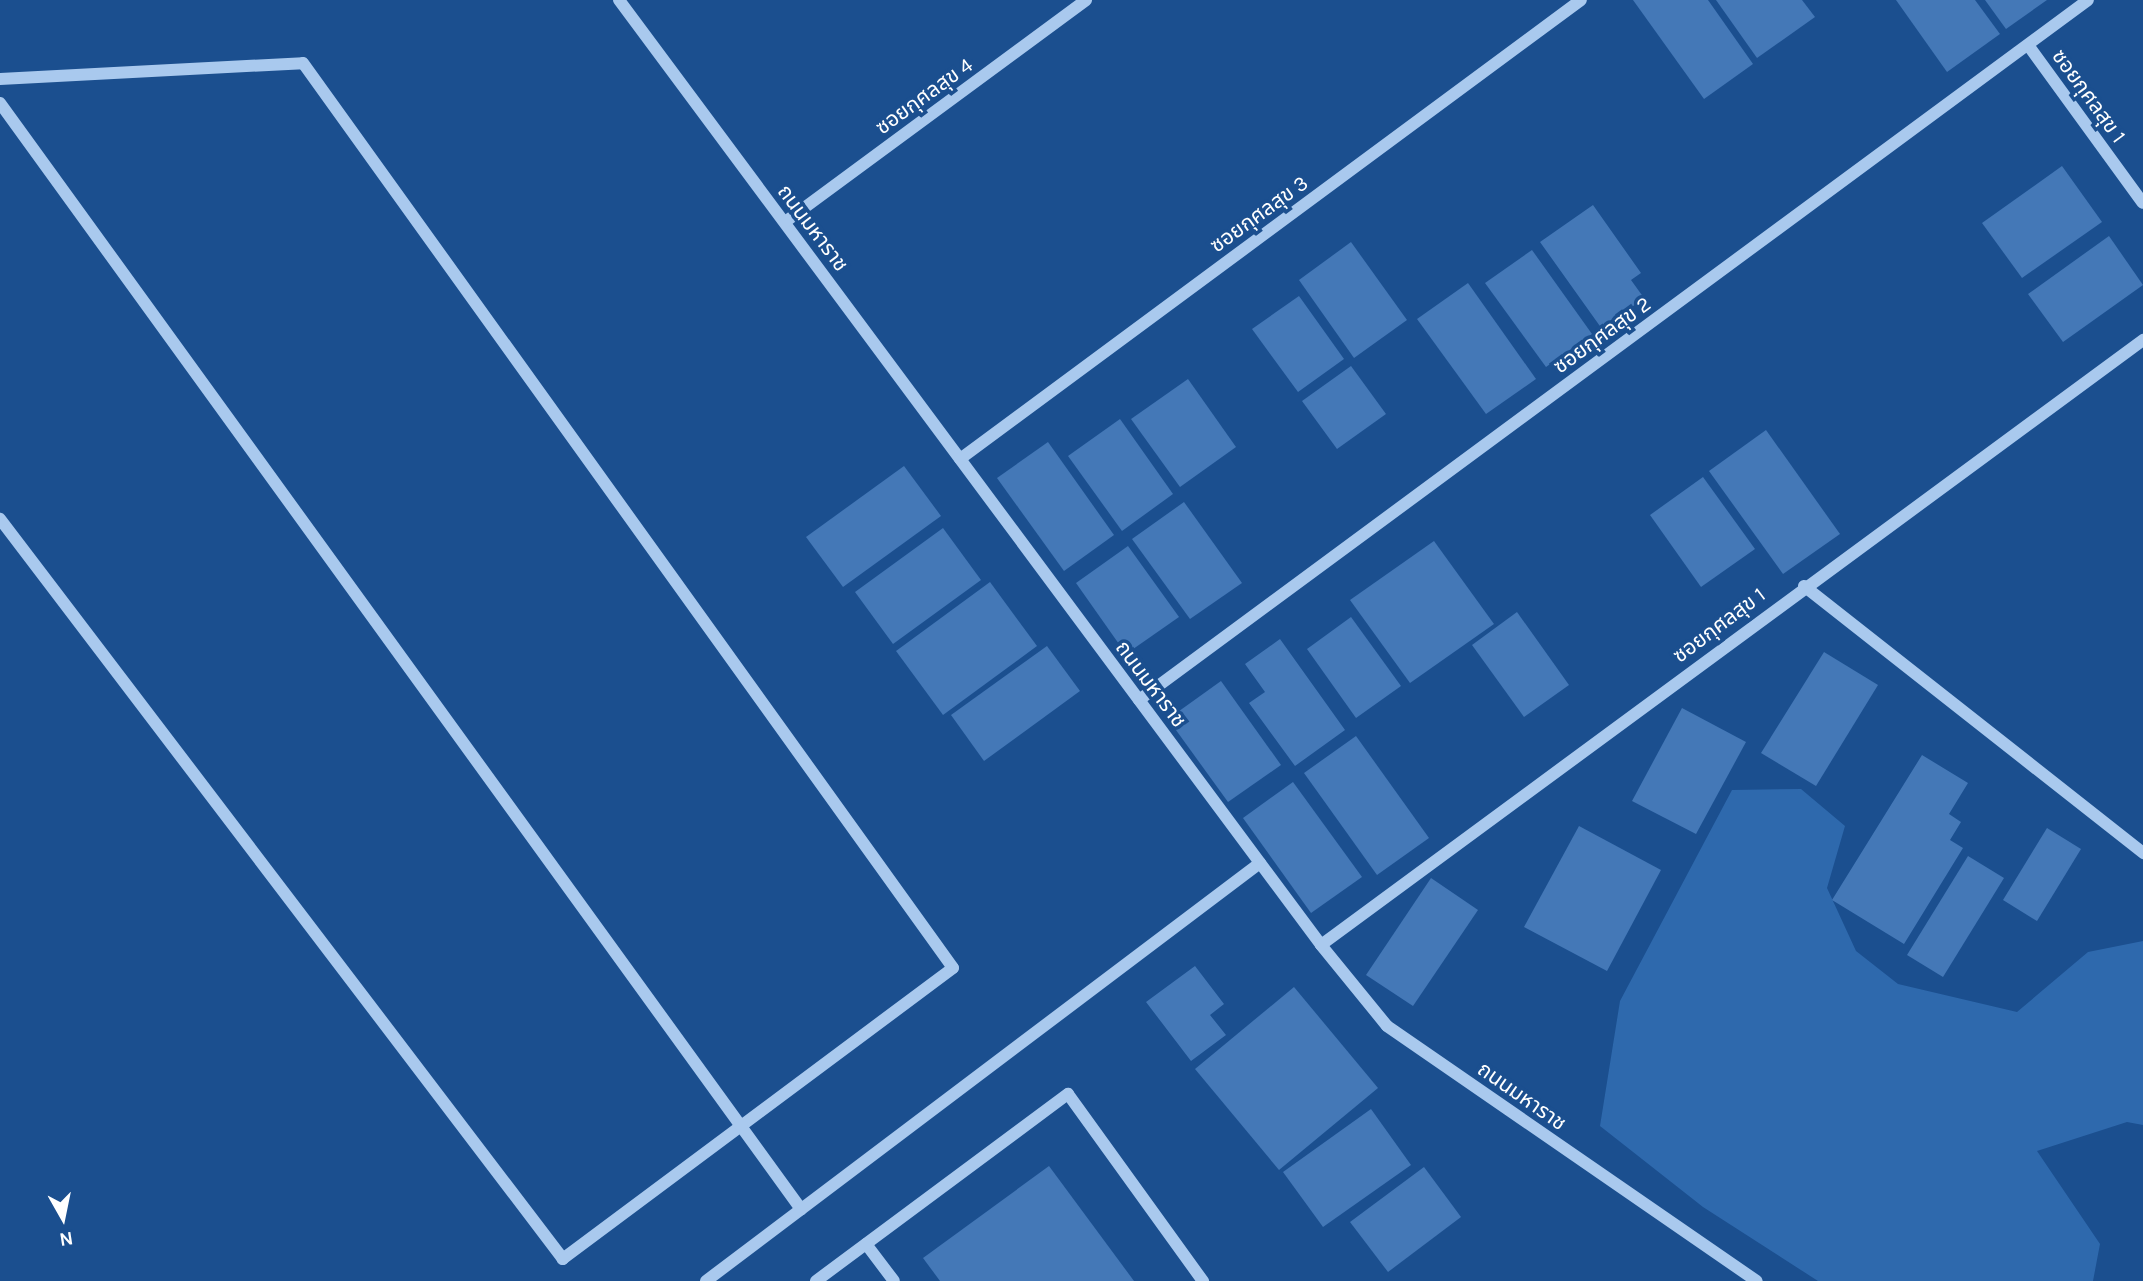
<!DOCTYPE html>
<meta charset="utf-8">
<style>
body{margin:0}
#map{position:relative;width:2143px;height:1281px;overflow:hidden;background:#1b4f8f;font-family:Karla,"Noto Sans Thai",sans-serif}
div>[style]{position:absolute}
.green>*{inset:0;background:#2e69ad}
.building>*{inset:0;background:#4478b7}
.minor>*{height:12px;margin:-6px;padding:0 6px;transform-origin:6px;border-radius:6px;background:#a9c9ee}
span{translate:-50% -50%;white-space:nowrap;text-align:center;line-height:1.15;-webkit-text-stroke:7px #1b4f8f;paint-order:stroke}
.street-label{font-size:21px;color:#fff}
.north{position:absolute;left:28px;top:1183px;width:70px;height:70px;-webkit-text-stroke:5px #1b4f8f;paint-order:stroke;rotate:171deg;font-size:19px;font-weight:700;line-height:28px;text-align:center;color:#fff}
.north::after{content:'';display:block;margin:auto;width:24px;height:32px;background:#fff;clip-path:polygon(50% 0,100% 100%,50% 72%,0 100%)}
</style>
<div id="map">
<div class="green">
<i style="clip-path:polygon(1801px 789px,1845px 826px,1827px 888px,1856px 951px,1898px 984px,2017px 1012px,2088px 952px,2143px 941px,2143px 1125px,2127px 1122px,2037px 1151px,2100px 1244px,2093px 1281px,1818px 1281px,1703px 1207px,1600px 1126px,1620px 1001px,1732px 790px)"></i>
</div>
<div class="building">
<i style="clip-path:polygon(1633px 0,1708px 0,1753px 64px,1704px 99px)"></i>
<i style="clip-path:polygon(1716px 0,1802px 0,1815px 17px,1757px 58px)"></i>
<i style="clip-path:polygon(1896px 0,1975px 0,2000px 34px,1947px 72px)"></i>
<i style="clip-path:polygon(1985px 0,2047px 0,2006px 29px)"></i>
<i style="clip-path:polygon(2062px 166px,2102px 222px,2022px 278px,1982px 223px)"></i>
<i style="clip-path:polygon(1593px 205px,1641px 273px,1631px 280px,1644px 298px,1602px 329px,1540px 242px)"></i>
<i style="clip-path:polygon(2109px 236px,2143px 285px,2063px 342px,2028px 294px)"></i>
<i style="clip-path:polygon(1351px 242px,1407px 320px,1354px 358px,1299px 280px)"></i>
<i style="clip-path:polygon(1532px 250px,1592px 334px,1546px 367px,1485px 283px)"></i>
<i style="clip-path:polygon(1468px 283px,1536px 379px,1486px 414px,1417px 319px)"></i>
<i style="clip-path:polygon(1299px 296px,1344px 359px,1298px 392px,1252px 329px)"></i>
<i style="clip-path:polygon(1351px 366px,1386px 414px,1337px 449px,1302px 401px)"></i>
<i style="clip-path:polygon(1188px 379px,1236px 447px,1180px 487px,1131px 419px)"></i>
<i style="clip-path:polygon(1120px 419px,1173px 494px,1122px 531px,1068px 456px)"></i>
<i style="clip-path:polygon(1766px 430px,1840px 534px,1783px 574px,1709px 471px)"></i>
<i style="clip-path:polygon(1048px 442px,1114px 535px,1064px 571px,997px 478px)"></i>
<i style="clip-path:polygon(904px 466px,941px 516px,843px 587px,806px 537px)"></i>
<i style="clip-path:polygon(1703px 477px,1755px 549px,1701px 587px,1650px 515px)"></i>
<i style="clip-path:polygon(1184px 502px,1242px 583px,1190px 619px,1132px 539px)"></i>
<i style="clip-path:polygon(943px 528px,981px 580px,893px 644px,855px 592px)"></i>
<i style="clip-path:polygon(1434px 541px,1494px 624px,1410px 683px,1350px 600px)"></i>
<i style="clip-path:polygon(1128px 546px,1179px 617px,1126px 654px,1076px 583px)"></i>
<i style="clip-path:polygon(990px 582px,1037px 646px,943px 715px,896px 651px)"></i>
<i style="clip-path:polygon(1517px 612px,1569px 685px,1524px 717px,1472px 645px)"></i>
<i style="clip-path:polygon(1351px 617px,1401px 686px,1356px 718px,1307px 649px)"></i>
<i style="clip-path:polygon(1280px 639px,1345px 730px,1295px 766px,1249px 703px,1265px 692px,1245px 664px)"></i>
<i style="clip-path:polygon(1047px 646px,1080px 691px,984px 761px,951px 715px)"></i>
<i style="clip-path:polygon(1824px 652px,1878px 685px,1816px 786px,1761px 753px)"></i>
<i style="clip-path:polygon(1221px 681px,1281px 765px,1228px 802px,1168px 719px)"></i>
<i style="clip-path:polygon(1682px 708px,1746px 742px,1696px 834px,1632px 801px)"></i>
<i style="clip-path:polygon(1356px 736px,1429px 838px,1377px 875px,1304px 773px)"></i>
<i style="clip-path:polygon(1922px 755px,1968px 783px,1949px 814px,1961px 822px,1950px 840px,1963px 848px,1904px 944px,1832px 900px)"></i>
<i style="clip-path:polygon(1293px 782px,1362px 877px,1311px 913px,1243px 818px)"></i>
<i style="clip-path:polygon(1579px 826px,1661px 870px,1607px 971px,1524px 927px)"></i>
<i style="clip-path:polygon(2047px 828px,2081px 849px,2037px 921px,2003px 900px)"></i>
<i style="clip-path:polygon(1968px 856px,2004px 878px,1943px 977px,1907px 955px)"></i>
<i style="clip-path:polygon(1431px 878px,1478px 910px,1413px 1006px,1366px 975px)"></i>
<i style="clip-path:polygon(1195px 966px,1224px 1004px,1210px 1015px,1226px 1035px,1191px 1061px,1146px 1002px)"></i>
<i style="clip-path:polygon(1294px 987px,1378px 1088px,1279px 1170px,1195px 1069px)"></i>
<i style="clip-path:polygon(1371px 1109px,1411px 1165px,1323px 1227px,1283px 1172px)"></i>
<i style="clip-path:polygon(1049px 1166px,1134px 1281px,940px 1281px,923px 1258px)"></i>
<i style="clip-path:polygon(1424px 1167px,1461px 1217px,1388px 1272px,1350px 1222px)"></i>
</div>
<div class="minor">
<i style="left:619px;top:0;width:1177px;rotate:53.39deg"></i>
<i style="left:1321px;top:945px;width:104px;rotate:50.8deg"></i>
<i style="left:1387px;top:1026px;width:449px;rotate:34.6deg"></i>
<i style="left:2028px;top:45px;width:195px;rotate:54deg"></i>
<i style="left:0;top:79px;width:303px;rotate:-3deg"></i>
<i style="left:303px;top:63px;width:1114px;rotate:54.31deg"></i>
<i style="left:953px;top:968px;width:487px;rotate:143.3deg"></i>
<i style="left:563px;top:1259px;width:930px;rotate:-127.26deg"></i>
<i style="left:0;top:103px;width:1366px;rotate:54.09deg"></i>
<i style="left:785px;top:222px;width:374px;rotate:-36.4deg"></i>
<i style="left:960px;top:459px;width:772px;rotate:-36.47deg"></i>
<i style="left:1804px;top:586px;width:432px;rotate:38.2deg"></i>
<i style="left:1139px;top:700px;width:1179px;rotate:-36.41deg"></i>
<i style="left:1321px;top:945px;width:1021px;rotate:-36.35deg"></i>
<i style="left:866px;top:1244px;width:46px;rotate:52.9deg"></i>
<i style="left:706px;top:1281px;width:694px;rotate:-37.04deg"></i>
<i style="left:816px;top:1281px;width:314px;rotate:-36.6deg"></i>
<i style="left:1068px;top:1094px;width:231px;rotate:54.2deg"></i>
</div>
<div class="street-label">
<span style="left:924px;top:96px;rotate:-36deg">ซอยกุศลสุข 4</span>
<span style="left:2089px;top:96px;rotate:54deg">ซอยกุศลสุข 1</span>
<span style="left:1259px;top:214px;rotate:-36deg">ซอยกุศลสุข 3</span>
<span style="left:813px;top:228px;rotate:53deg">ถนนมหาราช</span>
<span style="left:1602px;top:335px;rotate:-36deg">ซอยกุศลสุข 2</span>
<span style="left:1719px;top:625px;rotate:-37deg">ซอยกุศลสุข 1</span>
<span style="left:1151px;top:684px;rotate:53deg">ถนนมหาราช</span>
<span style="left:1522px;top:1096px;rotate:35deg">ถนนมหาราช</span>
</div>
<div class="north">N</div>
</div>
